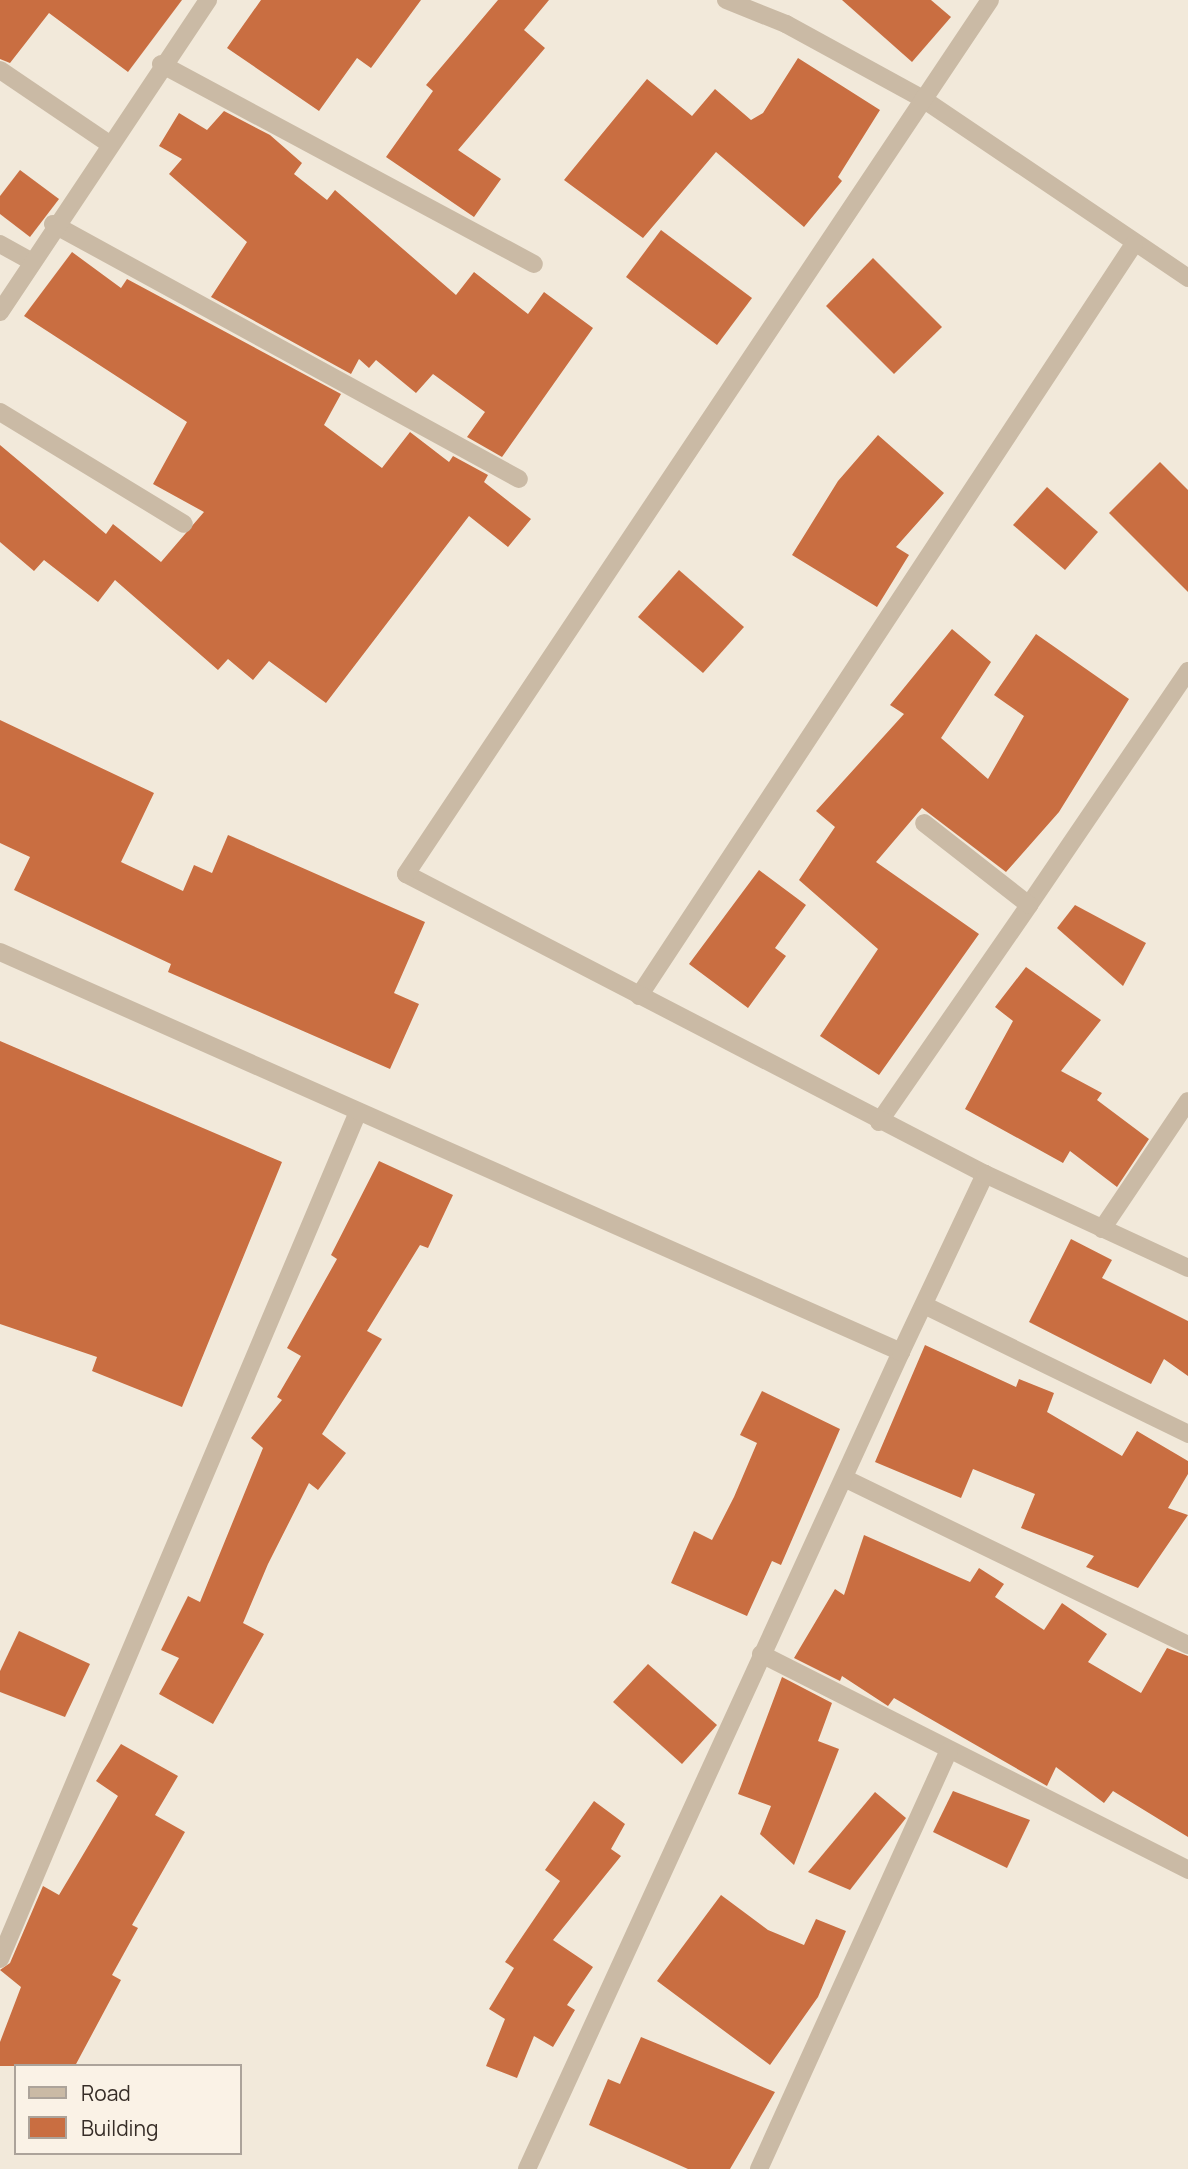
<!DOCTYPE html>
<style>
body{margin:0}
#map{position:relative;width:1188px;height:2169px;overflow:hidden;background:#f2e9da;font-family:Manrope,sans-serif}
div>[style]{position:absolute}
.building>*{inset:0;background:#c96e41}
.minor>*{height:18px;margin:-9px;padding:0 9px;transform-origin:9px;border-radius:9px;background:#cabaa5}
.tertiary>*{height:18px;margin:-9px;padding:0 9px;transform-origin:9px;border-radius:9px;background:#cabaa5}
span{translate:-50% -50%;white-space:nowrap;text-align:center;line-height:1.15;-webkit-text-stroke:7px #faf2e6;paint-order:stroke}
.legend{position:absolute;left:14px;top:2064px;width:228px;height:91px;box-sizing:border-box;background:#faf2e6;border:2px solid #aca39a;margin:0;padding:9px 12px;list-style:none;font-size:21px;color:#362d27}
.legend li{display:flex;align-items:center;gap:14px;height:35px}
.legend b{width:35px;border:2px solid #aca39a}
</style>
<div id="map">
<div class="building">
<i style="clip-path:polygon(0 0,182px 0,128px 72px,49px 13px,10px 63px,0 59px)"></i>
<i style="clip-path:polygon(261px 0,421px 0,371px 68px,357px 58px,319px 111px,227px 48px)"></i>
<i style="clip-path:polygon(498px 0,549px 0,524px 30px,545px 48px,458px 150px,501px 179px,474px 217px,386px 157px,433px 91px,426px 85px)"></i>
<i style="clip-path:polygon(842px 0,931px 0,951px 17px,912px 62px)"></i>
<i style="clip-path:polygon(798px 58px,880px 110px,838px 177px,842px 181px,804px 227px,716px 152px,643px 238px,564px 180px,647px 79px,692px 116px,715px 89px,751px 120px,763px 113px)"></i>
<i style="clip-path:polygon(224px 111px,270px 135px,302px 163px,294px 174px,327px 200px,335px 190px,456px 295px,474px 272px,528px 314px,544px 292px,593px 328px,502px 457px,467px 437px,485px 412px,433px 374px,416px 393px,376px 360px,369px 368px,359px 359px,351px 374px,211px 297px,247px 242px,169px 174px,182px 159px,159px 146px,179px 113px,207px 130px)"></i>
<i style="clip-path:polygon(20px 170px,59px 199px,30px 237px,0 214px,0 196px)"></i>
<i style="clip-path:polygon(661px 230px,752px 298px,717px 345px,626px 277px)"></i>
<i style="clip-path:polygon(72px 252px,121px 288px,127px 279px,341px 394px,324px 425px,382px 468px,410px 432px,449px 462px,453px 456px,488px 475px,484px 482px,531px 519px,508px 547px,469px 516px,326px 703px,269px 661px,253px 680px,228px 659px,218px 670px,115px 580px,98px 602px,44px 560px,34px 571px,0 542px,0 445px,106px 534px,113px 524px,161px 562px,204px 512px,153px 484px,187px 422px,24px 316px)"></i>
<i style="clip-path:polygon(873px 258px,942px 327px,894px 374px,826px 306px)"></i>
<i style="clip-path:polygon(878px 435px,944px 493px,896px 547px,909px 555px,877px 607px,792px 555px,838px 481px)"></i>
<i style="clip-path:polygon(1160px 462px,1188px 490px,1188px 592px,1109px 513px)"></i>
<i style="clip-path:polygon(1047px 487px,1098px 532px,1065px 570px,1013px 525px)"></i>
<i style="clip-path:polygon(679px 570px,744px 627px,703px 673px,638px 617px)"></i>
<i style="clip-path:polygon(952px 629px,991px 662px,941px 738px,988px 779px,1024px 716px,994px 695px,1036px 634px,1129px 699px,1059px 812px,1006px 872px,922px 808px,876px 862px,979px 934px,879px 1075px,820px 1036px,878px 949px,799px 880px,835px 827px,816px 811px,904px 714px,890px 705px)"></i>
<i style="clip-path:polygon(0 720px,154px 793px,121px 862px,183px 891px,194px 865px,212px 873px,228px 835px,425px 922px,394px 993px,419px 1004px,390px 1069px,168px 972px,171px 964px,14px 890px,30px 857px,0 843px)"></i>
<i style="clip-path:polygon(759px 870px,806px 905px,775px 948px,786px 956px,748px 1008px,689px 964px)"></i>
<i style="clip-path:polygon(1075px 905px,1146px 943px,1123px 986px,1057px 928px)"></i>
<i style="clip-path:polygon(1026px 967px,1101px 1020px,1061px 1071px,1102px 1093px,1097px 1100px,1149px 1139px,1117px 1187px,1070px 1151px,1063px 1163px,965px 1109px,1013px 1021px,995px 1007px)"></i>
<i style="clip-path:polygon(0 1041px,282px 1162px,182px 1407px,92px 1371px,97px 1357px,0 1324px)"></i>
<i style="clip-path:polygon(379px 1161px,453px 1195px,428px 1248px,420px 1245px,367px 1331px,382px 1339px,322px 1434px,346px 1453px,318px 1490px,309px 1483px,268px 1564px,243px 1623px,264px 1634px,213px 1724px,159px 1694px,179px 1658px,161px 1650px,188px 1596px,200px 1602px,263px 1448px,251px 1438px,282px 1400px,277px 1397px,301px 1356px,287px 1348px,337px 1259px,331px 1255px)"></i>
<i style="clip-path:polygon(1071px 1239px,1112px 1260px,1102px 1278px,1188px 1321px,1188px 1376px,1164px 1359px,1151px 1384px,1029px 1322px)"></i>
<i style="clip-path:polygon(925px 1345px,1016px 1387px,1019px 1379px,1054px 1393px,1047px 1412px,1122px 1456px,1137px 1431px,1188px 1461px,1188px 1474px,1168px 1508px,1188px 1515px,1138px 1588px,1086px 1567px,1094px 1556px,1021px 1528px,1035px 1494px,973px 1469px,961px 1498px,875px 1462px)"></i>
<i style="clip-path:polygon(762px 1391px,840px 1429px,781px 1565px,772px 1561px,747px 1616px,671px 1583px,694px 1531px,712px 1540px,734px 1497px,757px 1443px,740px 1435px)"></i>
<i style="clip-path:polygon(864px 1535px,970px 1582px,979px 1568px,1004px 1584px,995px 1597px,1044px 1630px,1062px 1603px,1107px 1634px,1088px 1662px,1141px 1693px,1167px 1648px,1188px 1656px,1188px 1837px,1113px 1791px,1104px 1803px,1056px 1767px,1047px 1786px,894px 1698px,888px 1706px,842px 1676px,840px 1681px,794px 1658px,835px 1589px,844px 1595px)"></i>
<i style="clip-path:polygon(19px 1631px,90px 1664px,65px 1717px,0 1692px,0 1671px)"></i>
<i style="clip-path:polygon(648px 1664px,717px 1725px,682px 1764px,613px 1702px)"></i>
<i style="clip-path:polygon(782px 1677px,832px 1703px,818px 1741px,839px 1749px,794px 1865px,760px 1834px,771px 1806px,738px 1794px)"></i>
<i style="clip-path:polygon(121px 1744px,178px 1776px,155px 1815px,185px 1832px,132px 1925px,138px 1928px,112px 1975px,121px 1980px,75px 2066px,0 2066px,0 2042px,21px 1987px,0 1970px,10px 1963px,43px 1886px,59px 1895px,118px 1796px,96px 1781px)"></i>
<i style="clip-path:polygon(953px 1791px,1030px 1820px,1007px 1868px,933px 1832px)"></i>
<i style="clip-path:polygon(875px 1792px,906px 1818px,850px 1890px,808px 1872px)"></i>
<i style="clip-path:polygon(594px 1801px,625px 1824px,611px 1849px,621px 1856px,553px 1940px,593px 1967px,567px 2005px,575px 2010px,553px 2047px,534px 2036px,517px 2078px,486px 2066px,505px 2019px,489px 2009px,514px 1968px,505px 1962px,560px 1881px,545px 1870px)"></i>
<i style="clip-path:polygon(721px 1895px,768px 1930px,804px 1945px,816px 1919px,846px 1931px,818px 1997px,770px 2065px,657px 1981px)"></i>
<i style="clip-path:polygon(641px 2037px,775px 2092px,730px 2169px,688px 2169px,589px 2125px,608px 2079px,620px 2084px)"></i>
</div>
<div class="minor">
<i style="left:726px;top:0;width:65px;rotate:21.8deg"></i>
<i style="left:786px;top:24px;width:156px;rotate:28.7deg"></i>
<i style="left:923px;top:99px;width:320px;rotate:34deg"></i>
<i style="left:161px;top:64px;width:423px;rotate:28.2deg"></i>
<i style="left:0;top:70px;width:130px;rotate:34.1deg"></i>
<i style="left:53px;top:224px;width:531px;rotate:28.69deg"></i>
<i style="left:0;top:244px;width:33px;rotate:29deg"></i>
<i style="left:0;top:312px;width:375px;rotate:-56.3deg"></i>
<i style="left:0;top:412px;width:215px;rotate:31.3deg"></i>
<i style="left:1029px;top:905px;width:283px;rotate:-55.8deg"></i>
<i style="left:639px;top:996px;width:900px;rotate:-56.65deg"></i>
<i style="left:879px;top:1122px;width:264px;rotate:-55.3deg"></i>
<i style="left:1029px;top:905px;width:133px;rotate:-142deg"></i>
<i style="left:985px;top:1174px;width:652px;rotate:-152.61deg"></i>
<i style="left:406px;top:874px;width:1051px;rotate:-56.25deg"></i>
<i style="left:1102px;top:1229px;width:154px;rotate:-56.1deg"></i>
<i style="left:926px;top:1306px;width:292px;rotate:26deg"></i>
<i style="left:846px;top:1479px;width:380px;rotate:25.9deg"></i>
<i style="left:761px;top:1654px;width:479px;rotate:26.8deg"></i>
<i style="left:0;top:1959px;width:920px;rotate:-67.09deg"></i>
<i style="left:527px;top:2169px;width:899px;rotate:-65.4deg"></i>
<i style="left:759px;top:2169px;width:460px;rotate:-65.6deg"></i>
</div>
<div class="tertiary">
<i style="left:0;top:952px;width:986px;rotate:23.94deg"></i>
<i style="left:901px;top:1352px;width:197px;rotate:-64.7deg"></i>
<i style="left:985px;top:1174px;width:224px;rotate:24.8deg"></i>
</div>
<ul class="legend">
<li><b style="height:9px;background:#cabaa5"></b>Road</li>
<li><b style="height:19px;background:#c96e41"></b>Building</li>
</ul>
</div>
